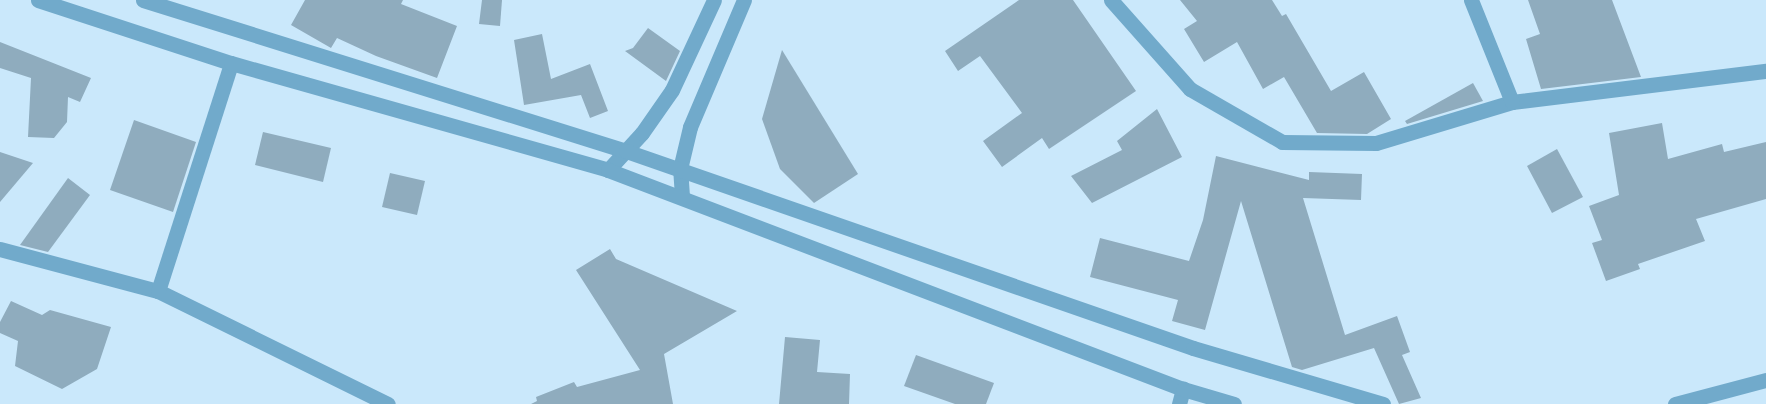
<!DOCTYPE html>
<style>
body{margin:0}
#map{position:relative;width:1766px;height:404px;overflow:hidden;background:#cae8fb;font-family:Cabin,sans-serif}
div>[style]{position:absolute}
.building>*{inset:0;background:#8facbe}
.minor>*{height:15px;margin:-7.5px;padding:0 7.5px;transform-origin:7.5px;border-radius:7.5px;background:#71aacb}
.tertiary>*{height:15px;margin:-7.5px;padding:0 7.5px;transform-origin:7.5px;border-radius:7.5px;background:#71aacb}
span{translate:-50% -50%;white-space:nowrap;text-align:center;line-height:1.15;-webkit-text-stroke:5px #e1f4ff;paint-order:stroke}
</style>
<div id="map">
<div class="building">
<i style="clip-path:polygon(305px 0,403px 0,401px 4px,457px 26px,437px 78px,376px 56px,337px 38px,331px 48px,291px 25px)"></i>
<i style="clip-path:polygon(482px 0,502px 0,500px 26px,479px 24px)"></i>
<i style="clip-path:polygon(1019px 0,1073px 0,1136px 91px,1049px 149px,1042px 138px,1002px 167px,983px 141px,1022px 113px,980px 56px,958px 71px,945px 51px)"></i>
<i style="clip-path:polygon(1180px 0,1272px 0,1282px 16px,1286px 14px,1331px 91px,1364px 72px,1391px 119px,1367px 134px,1317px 133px,1284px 77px,1263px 89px,1237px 42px,1204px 62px,1184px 29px,1197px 21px)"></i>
<i style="clip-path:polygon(1528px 0,1612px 0,1641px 77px,1541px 89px,1526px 39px,1540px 34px)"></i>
<i style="clip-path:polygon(648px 28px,680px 51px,666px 81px,625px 51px,633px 48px)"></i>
<i style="clip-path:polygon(542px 34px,551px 79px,590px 64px,608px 111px,590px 118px,581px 95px,524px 105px,514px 40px)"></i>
<i style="clip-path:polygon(0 42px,91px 78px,80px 102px,68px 97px,67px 122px,54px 138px,28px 137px,31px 78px,0 68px)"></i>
<i style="clip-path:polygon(782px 50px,858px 174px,814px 203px,780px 169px,762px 119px)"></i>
<i style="clip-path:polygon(1473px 83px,1483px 101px,1407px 124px,1405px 121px)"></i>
<i style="clip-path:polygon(1157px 109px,1182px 157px,1092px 203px,1071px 176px,1122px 150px,1117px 141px)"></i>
<i style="clip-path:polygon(134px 120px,196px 142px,173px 212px,110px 190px)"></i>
<i style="clip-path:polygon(1662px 123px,1668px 159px,1722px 144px,1724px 152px,1766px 142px,1766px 199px,1696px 219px,1705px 241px,1638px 264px,1640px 269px,1606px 281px,1592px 243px,1602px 240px,1589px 206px,1619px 195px,1609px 133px)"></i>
<i style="clip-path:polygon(263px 132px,331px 148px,323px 182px,255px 165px)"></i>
<i style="clip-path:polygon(1557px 149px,1583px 197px,1552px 213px,1527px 166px)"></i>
<i style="clip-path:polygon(0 152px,33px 163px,0 202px)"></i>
<i style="clip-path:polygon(1216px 156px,1309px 180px,1309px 172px,1362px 174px,1361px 200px,1303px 198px,1345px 335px,1397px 316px,1410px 352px,1402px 355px,1421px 398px,1399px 404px,1374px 348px,1302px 370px,1292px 367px,1241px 201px,1205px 330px,1172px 321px,1178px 300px,1090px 277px,1100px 238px,1189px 261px,1203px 220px)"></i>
<i style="clip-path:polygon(390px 173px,425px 181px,417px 215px,382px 207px)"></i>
<i style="clip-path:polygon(68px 178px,90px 195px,48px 252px,20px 245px)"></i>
<i style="clip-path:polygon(610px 249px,616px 259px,737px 311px,664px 354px,673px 404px,531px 404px,537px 401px,536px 397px,574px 382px,577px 387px,640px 370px,576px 270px)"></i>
<i style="clip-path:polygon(11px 301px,42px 315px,50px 310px,111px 327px,97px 369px,62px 389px,15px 366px,18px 341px,0 333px,0 322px)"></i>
<i style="clip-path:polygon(785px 337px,820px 340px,817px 372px,850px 374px,849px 404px,779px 404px)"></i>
<i style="clip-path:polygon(916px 355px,994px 383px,986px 404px,955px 404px,904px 386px)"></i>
</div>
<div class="minor">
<i style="left:1111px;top:0;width:119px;rotate:48.4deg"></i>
<i style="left:1190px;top:89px;width:106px;rotate:29.9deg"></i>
<i style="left:1282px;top:142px;width:94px;rotate:0.6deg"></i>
<i style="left:1376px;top:143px;width:142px;rotate:-16.8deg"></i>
<i style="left:1512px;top:102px;width:256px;rotate:-7deg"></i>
<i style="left:1471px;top:0;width:110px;rotate:68.1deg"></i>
<i style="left:608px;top:170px;width:50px;rotate:-47.4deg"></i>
<i style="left:642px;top:133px;width:52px;rotate:-55.1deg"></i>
<i style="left:672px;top:90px;width:99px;rotate:-65deg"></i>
<i style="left:682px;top:196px;width:27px;rotate:-94deg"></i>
<i style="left:680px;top:169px;width:43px;rotate:-76.6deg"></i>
<i style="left:690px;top:127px;width:138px;rotate:-67deg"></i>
<i style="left:0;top:249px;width:163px;rotate:14.9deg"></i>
<i style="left:158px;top:291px;width:256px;rotate:26.2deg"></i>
<i style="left:158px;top:291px;width:239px;rotate:-72.2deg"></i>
<i style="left:1179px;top:404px;width:16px;rotate:-75deg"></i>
<i style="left:1675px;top:404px;width:94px;rotate:-14.8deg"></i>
</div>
<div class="tertiary">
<i style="left:38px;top:0;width:203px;rotate:18.1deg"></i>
<i style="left:231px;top:63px;width:392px;rotate:15.8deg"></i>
<i style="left:608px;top:170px;width:615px;rotate:20.85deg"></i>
<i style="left:1183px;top:389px;width:53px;rotate:16.4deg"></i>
<i style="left:143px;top:0;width:506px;rotate:17.36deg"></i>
<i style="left:626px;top:151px;width:600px;rotate:19.16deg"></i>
<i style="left:1193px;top:348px;width:198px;rotate:16.4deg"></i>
</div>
</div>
